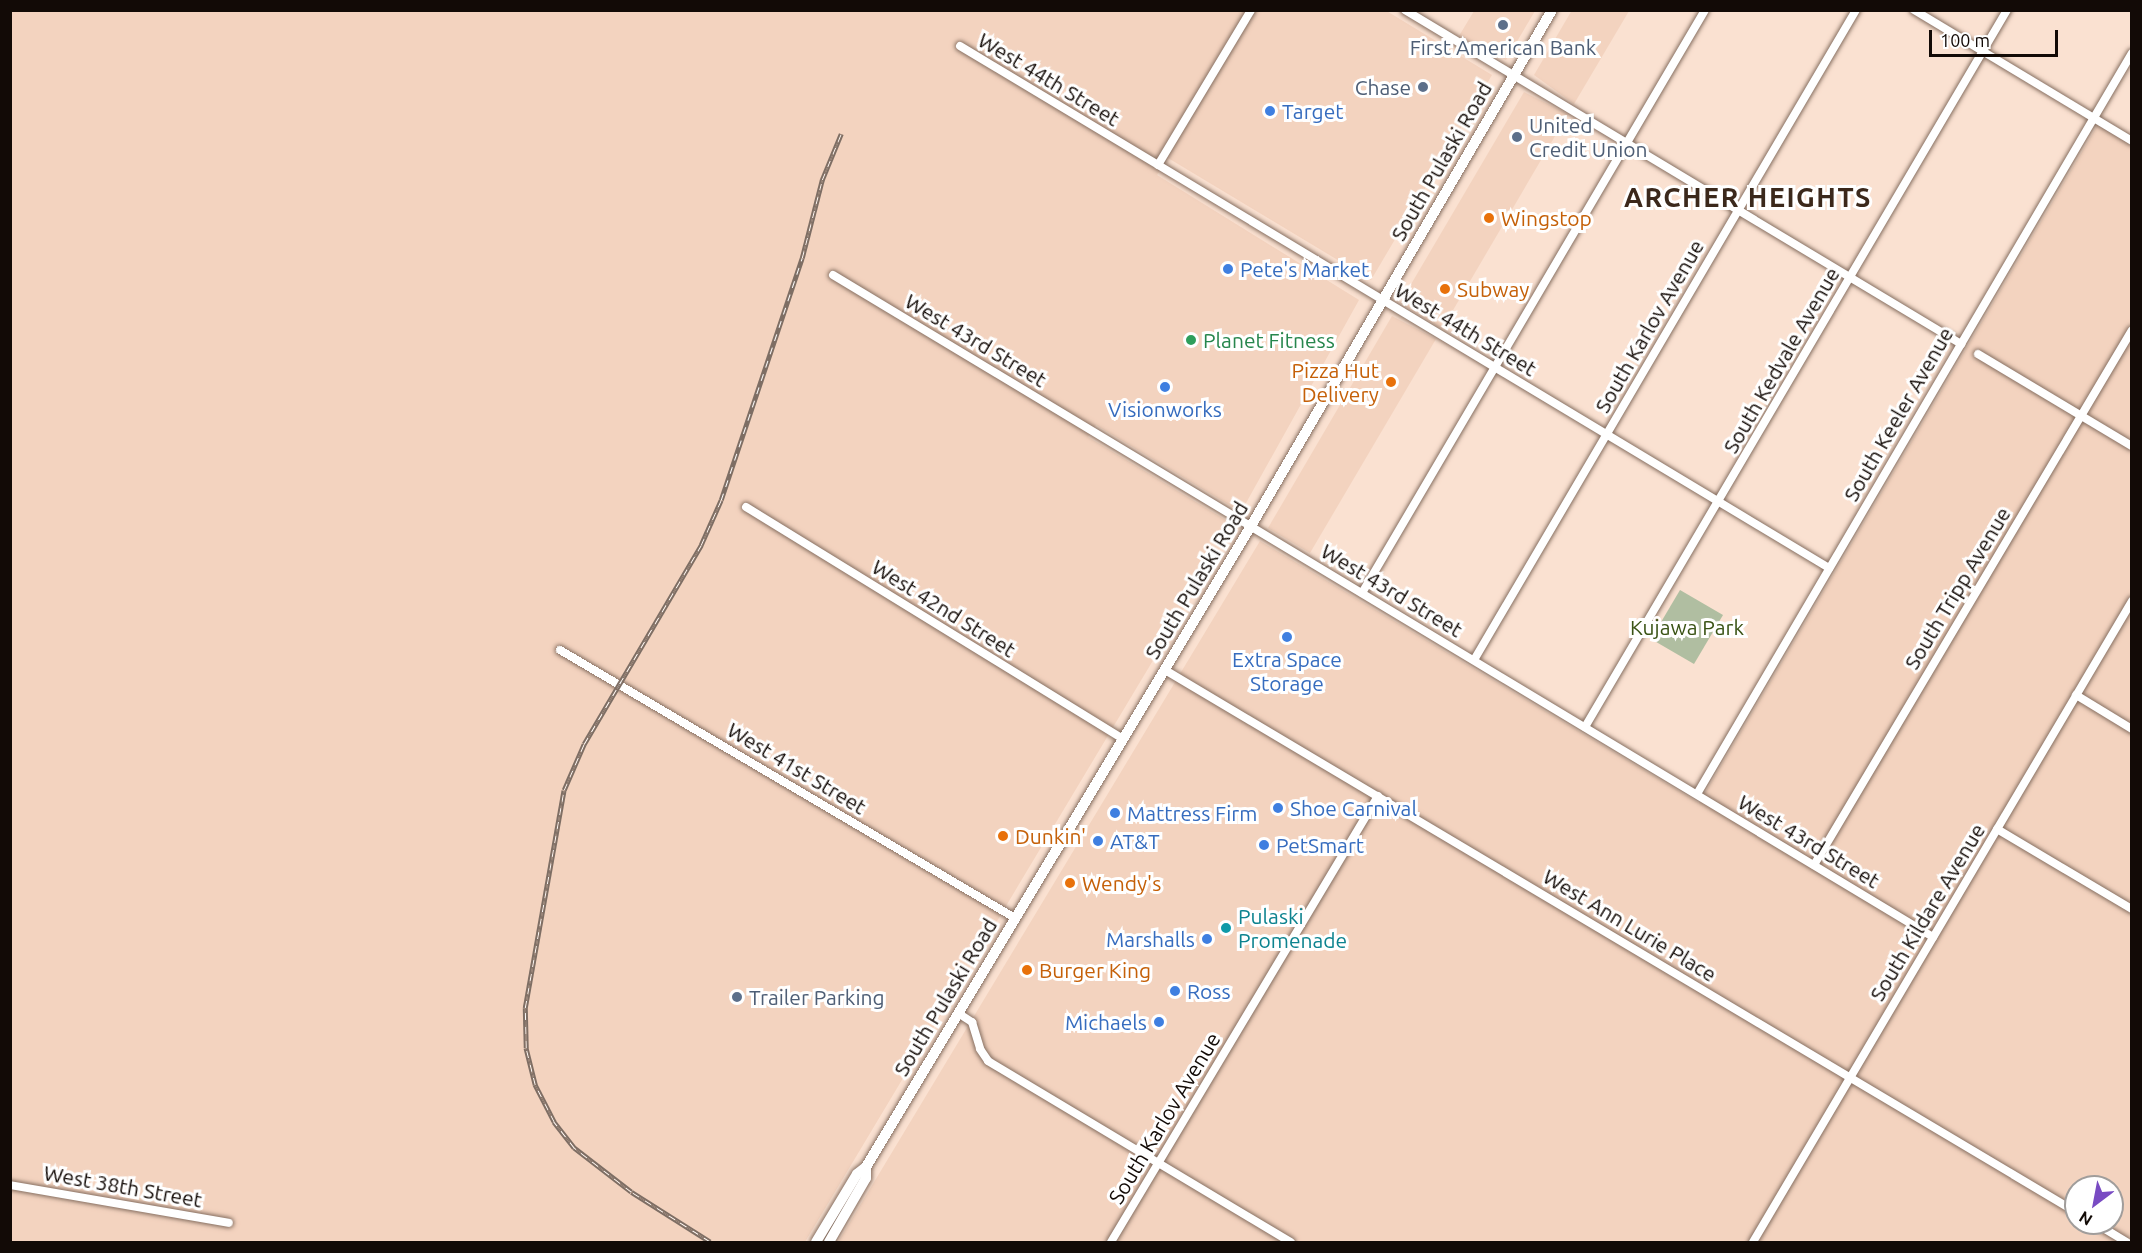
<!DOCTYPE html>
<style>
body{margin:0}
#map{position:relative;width:2142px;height:1253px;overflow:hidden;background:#fae1d1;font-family:Ubuntu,sans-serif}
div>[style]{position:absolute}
.built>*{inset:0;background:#f3d3bf}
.green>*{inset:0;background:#b0bea1}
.roads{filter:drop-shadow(0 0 2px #866f61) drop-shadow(0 0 2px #866f61)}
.minor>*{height:8px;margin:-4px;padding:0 4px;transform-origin:4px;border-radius:4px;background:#fff}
.major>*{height:10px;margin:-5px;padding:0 5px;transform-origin:5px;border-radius:5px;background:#fff}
.rail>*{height:4.5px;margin-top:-2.25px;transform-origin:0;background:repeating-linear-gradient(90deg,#fff 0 7px,#7e6e64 0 14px);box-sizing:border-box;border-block:2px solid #7e6e64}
.dots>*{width:16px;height:16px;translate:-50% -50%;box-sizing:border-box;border:3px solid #fff;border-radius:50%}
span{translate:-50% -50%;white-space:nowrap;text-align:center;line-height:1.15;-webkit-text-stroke:6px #fff;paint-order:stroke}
.service-label{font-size:21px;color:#4e5e75}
.right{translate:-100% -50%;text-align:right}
.left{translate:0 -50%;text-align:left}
.street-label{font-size:21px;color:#120a06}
.shop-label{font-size:21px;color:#366cbe}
.food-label{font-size:21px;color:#c56008}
.leisure-label{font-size:21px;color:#27864d}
.park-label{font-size:21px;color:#3a5315}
.culture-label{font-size:21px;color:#0d838f}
.district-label{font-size:27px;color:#3b281b;font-weight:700;letter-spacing:1.5px}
.frame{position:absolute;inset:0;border:12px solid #120a06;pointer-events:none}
.north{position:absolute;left:2064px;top:1175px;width:60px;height:60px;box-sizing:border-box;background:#fff;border:2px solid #a09d9b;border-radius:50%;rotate:212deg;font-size:16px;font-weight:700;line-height:24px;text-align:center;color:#120a06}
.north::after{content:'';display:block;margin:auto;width:21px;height:27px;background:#794bc3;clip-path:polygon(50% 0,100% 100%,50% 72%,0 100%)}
.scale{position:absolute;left:1929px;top:30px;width:129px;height:27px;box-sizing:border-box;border:3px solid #120a06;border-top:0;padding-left:8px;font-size:18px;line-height:21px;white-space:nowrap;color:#120a06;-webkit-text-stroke:4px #fff;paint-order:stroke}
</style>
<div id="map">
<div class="built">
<i style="clip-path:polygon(1385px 10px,1492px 75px,1371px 280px,1168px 158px,1157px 175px,1359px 300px,1241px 512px,1096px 425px,1088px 437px,1234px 525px,805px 1242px,11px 1242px,10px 11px)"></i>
<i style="clip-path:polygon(1572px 10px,1629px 11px,1574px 104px,1534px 75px)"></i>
<i style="clip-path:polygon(1474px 11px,1474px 10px,1535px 11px,1506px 60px,1459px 36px)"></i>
<i style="clip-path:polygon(1524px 92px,1568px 114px,1442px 329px,1400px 303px)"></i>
<i style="clip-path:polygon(evenodd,2100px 121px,2131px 141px,2131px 1242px,838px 1242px,1260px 541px,1699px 803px,2100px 121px,2076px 1187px,2112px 1187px,2112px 1223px,2076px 1223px,2076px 1187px)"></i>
<i style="clip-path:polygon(1392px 316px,1436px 339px,1310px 553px,1268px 528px)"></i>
</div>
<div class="green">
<i style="clip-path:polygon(1680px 590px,1723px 615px,1694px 664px,1651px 639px)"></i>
</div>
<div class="roads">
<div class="minor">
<i style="left:1405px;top:10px;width:649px;rotate:30.99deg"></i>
<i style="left:1914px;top:10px;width:254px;rotate:31deg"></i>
<i style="left:960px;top:46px;width:1014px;rotate:30.99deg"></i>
<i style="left:1158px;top:165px;width:181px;rotate:-59deg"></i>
<i style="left:833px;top:275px;width:1284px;rotate:31.04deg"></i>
<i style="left:1978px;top:354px;width:179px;rotate:30.9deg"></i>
<i style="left:746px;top:507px;width:443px;rotate:31.6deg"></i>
<i style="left:1362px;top:593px;width:676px;rotate:-59.53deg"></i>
<i style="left:560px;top:650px;width:528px;rotate:30.5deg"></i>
<i style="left:1474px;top:660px;width:754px;rotate:-59.56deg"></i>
<i style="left:1165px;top:670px;width:1060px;rotate:30.75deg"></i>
<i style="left:2076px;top:695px;width:66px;rotate:31.3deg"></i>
<i style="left:1585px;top:727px;width:832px;rotate:-59.52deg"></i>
<i style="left:1697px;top:794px;width:859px;rotate:-59.59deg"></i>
<i style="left:1997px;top:829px;width:157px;rotate:30.7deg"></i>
<i style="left:1814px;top:865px;width:622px;rotate:-59.27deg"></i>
<i style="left:958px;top:1013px;width:17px;rotate:33deg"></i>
<i style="left:972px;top:1022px;width:28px;rotate:73deg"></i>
<i style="left:980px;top:1049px;width:14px;rotate:56deg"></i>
<i style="left:988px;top:1061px;width:353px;rotate:30.9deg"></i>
<i style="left:10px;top:1185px;width:222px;rotate:9.8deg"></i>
<i style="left:2095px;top:1223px;width:37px;rotate:31deg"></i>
<i style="left:1111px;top:1242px;width:520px;rotate:-59.09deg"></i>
<i style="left:1753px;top:1242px;width:745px;rotate:-59.41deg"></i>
</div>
<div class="major">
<i style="left:816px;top:1242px;width:79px;rotate:-58.9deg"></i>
<i style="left:857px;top:1174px;width:11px;rotate:-38deg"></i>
<i style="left:866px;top:1167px;width:748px;rotate:-59.01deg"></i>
<i style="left:1251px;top:526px;width:597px;rotate:-59.74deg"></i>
<i style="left:829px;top:1242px;width:74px;rotate:-60deg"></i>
<i style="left:866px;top:1178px;width:11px;rotate:-90deg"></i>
</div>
</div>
<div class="rail">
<i style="left:710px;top:1242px;width:93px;rotate:-147.7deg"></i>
<i style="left:631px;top:1192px;width:72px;rotate:-142.3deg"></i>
<i style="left:574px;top:1148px;width:33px;rotate:-128deg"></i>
<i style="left:554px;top:1122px;width:42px;rotate:-117.2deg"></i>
<i style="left:535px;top:1085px;width:38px;rotate:-104deg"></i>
<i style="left:526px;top:1048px;width:40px;rotate:-91.4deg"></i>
<i style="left:525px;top:1008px;width:221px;rotate:-79.9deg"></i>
<i style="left:564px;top:790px;width:50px;rotate:-66.5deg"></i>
<i style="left:584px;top:744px;width:231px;rotate:-59.5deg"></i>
<i style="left:701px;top:545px;width:49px;rotate:-66deg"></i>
<i style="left:721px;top:500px;width:255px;rotate:-71.5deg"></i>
<i style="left:802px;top:258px;width:81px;rotate:-75.6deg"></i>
<i style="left:822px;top:180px;width:50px;rotate:-67.6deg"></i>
</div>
<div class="dots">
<i style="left:1503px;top:25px;background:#5c6f8a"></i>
<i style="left:1423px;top:87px;background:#5c6f8a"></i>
<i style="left:1270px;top:111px;background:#3f7fe0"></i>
<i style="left:1517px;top:137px;background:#5c6f8a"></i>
<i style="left:1489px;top:218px;background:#e8710a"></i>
<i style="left:1228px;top:269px;background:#3f7fe0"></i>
<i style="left:1445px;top:289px;background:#e8710a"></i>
<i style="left:1191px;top:340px;background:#2e9e5b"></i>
<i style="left:1391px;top:382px;background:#e8710a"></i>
<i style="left:1165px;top:387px;background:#3f7fe0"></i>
<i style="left:1287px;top:637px;background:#3f7fe0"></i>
<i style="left:1278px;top:808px;background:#3f7fe0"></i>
<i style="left:1115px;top:813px;background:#3f7fe0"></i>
<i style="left:1003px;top:836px;background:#e8710a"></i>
<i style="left:1098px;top:841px;background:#3f7fe0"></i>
<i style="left:1264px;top:845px;background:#3f7fe0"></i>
<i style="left:1070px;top:883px;background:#e8710a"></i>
<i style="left:1226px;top:928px;background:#0f9aa8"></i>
<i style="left:1207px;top:939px;background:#3f7fe0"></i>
<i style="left:1027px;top:970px;background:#e8710a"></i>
<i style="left:1175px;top:991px;background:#3f7fe0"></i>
<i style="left:737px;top:997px;background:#5c6f8a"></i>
<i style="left:1159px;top:1022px;background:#3f7fe0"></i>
</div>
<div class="service-label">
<span style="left:1503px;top:47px">First American Bank</span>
<span class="right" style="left:1411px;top:87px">Chase</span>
<span class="left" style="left:1529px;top:137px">United<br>Credit Union</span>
<span class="left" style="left:749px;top:997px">Trailer Parking</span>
</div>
<div class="street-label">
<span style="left:1049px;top:79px;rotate:31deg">West 44th Street</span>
<span style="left:1441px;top:161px;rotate:-60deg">South Pulaski Road</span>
<span style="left:1649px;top:326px;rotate:-60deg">South Karlov Avenue</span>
<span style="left:1466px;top:329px;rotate:31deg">West 44th Street</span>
<span style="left:976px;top:340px;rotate:31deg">West 43rd Street</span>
<span style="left:1781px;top:360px;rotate:-60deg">South Kedvale Avenue</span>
<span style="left:1898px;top:414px;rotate:-60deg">South Keeler Avenue</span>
<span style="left:1196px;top:580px;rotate:-59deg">South Pulaski Road</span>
<span style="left:1957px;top:588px;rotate:-59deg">South Tripp Avenue</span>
<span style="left:1392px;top:590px;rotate:31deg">West 43rd Street</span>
<span style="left:944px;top:608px;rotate:32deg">West 42nd Street</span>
<span style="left:797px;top:768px;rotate:31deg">West 41st Street</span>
<span style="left:1809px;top:841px;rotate:31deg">West 43rd Street</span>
<span style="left:1927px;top:912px;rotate:-59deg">South Kildare Avenue</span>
<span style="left:1630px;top:925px;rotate:31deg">West Ann Lurie Place</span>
<span style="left:945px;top:997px;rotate:-59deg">South Pulaski Road</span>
<span style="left:1164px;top:1118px;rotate:-59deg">South Karlov Avenue</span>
<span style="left:123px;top:1186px;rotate:10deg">West 38th Street</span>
</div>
<div class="shop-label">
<span class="left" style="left:1282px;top:111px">Target</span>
<span class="left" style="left:1240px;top:269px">Pete's Market</span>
<span style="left:1165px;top:409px">Visionworks</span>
<span style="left:1287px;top:671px">Extra Space<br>Storage</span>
<span class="left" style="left:1290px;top:808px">Shoe Carnival</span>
<span class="left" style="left:1127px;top:813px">Mattress Firm</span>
<span class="left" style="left:1110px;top:841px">AT&amp;T</span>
<span class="left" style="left:1276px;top:845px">PetSmart</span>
<span class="right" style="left:1195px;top:939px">Marshalls</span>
<span class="left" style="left:1187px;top:991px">Ross</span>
<span class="right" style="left:1147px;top:1022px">Michaels</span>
</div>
<div class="food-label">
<span class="left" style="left:1501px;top:218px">Wingstop</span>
<span class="left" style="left:1457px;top:289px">Subway</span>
<span class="right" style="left:1379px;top:382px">Pizza Hut<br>Delivery</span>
<span class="left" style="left:1015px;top:836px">Dunkin'</span>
<span class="left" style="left:1082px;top:883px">Wendy's</span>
<span class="left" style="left:1039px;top:970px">Burger King</span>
</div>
<div class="leisure-label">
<span class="left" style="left:1203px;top:340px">Planet Fitness</span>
</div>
<div class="park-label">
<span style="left:1687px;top:627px">Kujawa Park</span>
</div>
<div class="culture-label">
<span class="left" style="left:1238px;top:928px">Pulaski<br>Promenade</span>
</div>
<div class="district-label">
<span style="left:1748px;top:198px">ARCHER HEIGHTS</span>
</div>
<div class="frame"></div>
<div class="north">N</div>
<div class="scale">100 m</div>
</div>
